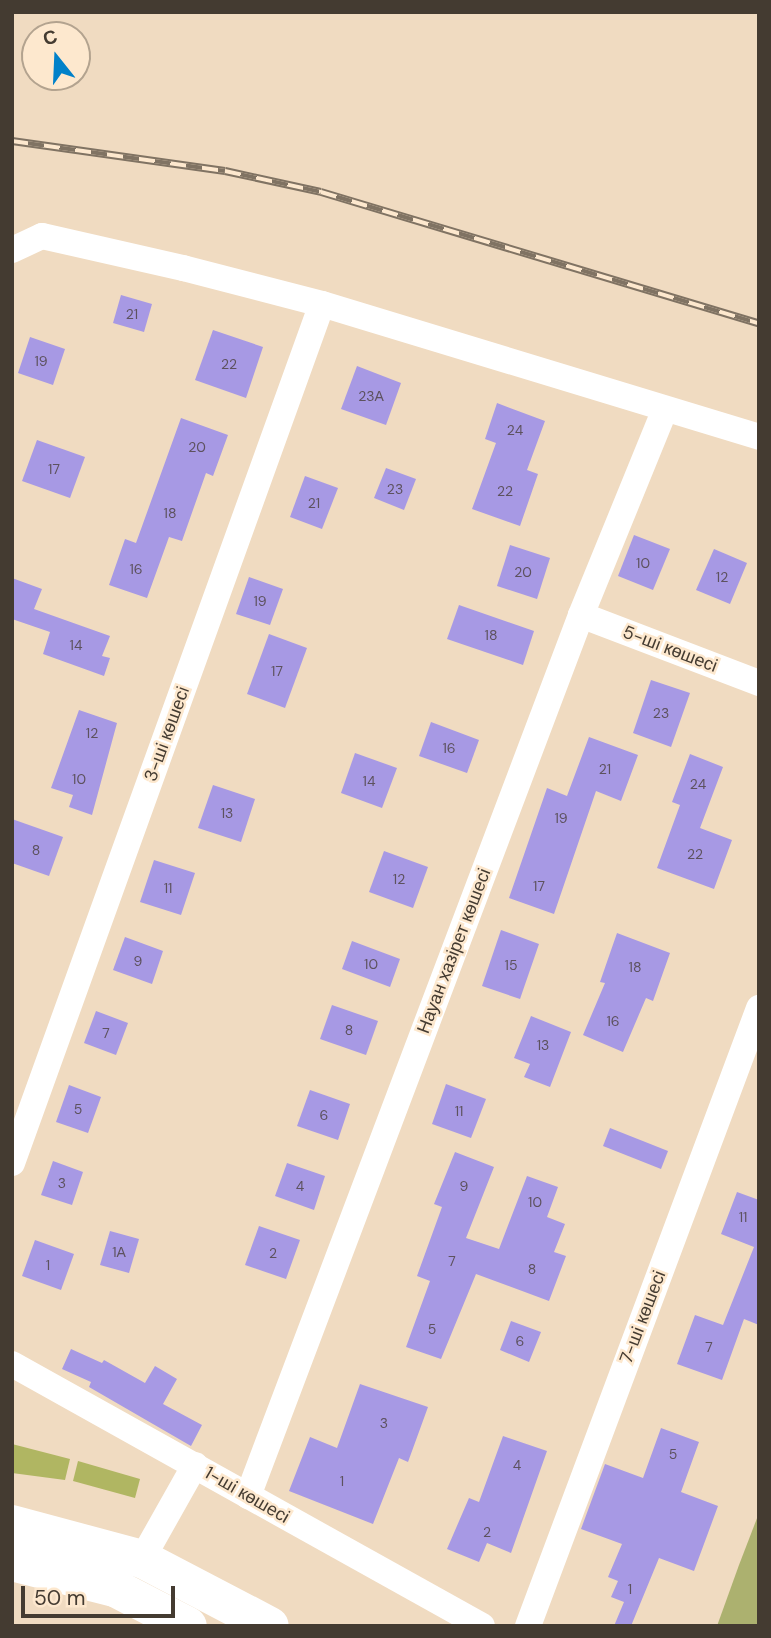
<!DOCTYPE html>
<meta charset="utf-8">
<style>
body{margin:0}
#map{position:relative;width:771px;height:1638px;overflow:hidden;background:#f0dbc1;font-family:"DM Sans",sans-serif}
div>[style]{position:absolute}
.green>*{inset:0;background:#acb16f}
.forest>*{inset:0;background:#b0b662}
.building>*{inset:0;background:#a799e4}
.minor>*{height:26px;margin:-13px;padding:0 13px;transform-origin:13px;border-radius:13px;background:#fff}
.highway>*{height:38px;margin:-19px;padding:0 19px;transform-origin:19px;border-radius:19px;background:#fff}
.rail>*{height:8px;margin-top:-4px;transform-origin:0;background:repeating-linear-gradient(90deg,#fde8ce 0 16px,#807363 0 32px);box-sizing:border-box;border-block:2px solid #807363}
span{translate:-50% -50%;white-space:nowrap;text-align:center;line-height:1.15;-webkit-text-stroke:5px #fde8ce;paint-order:stroke}
.number-label{font-size:14px;color:#5d525e}
.number-label span{-webkit-text-stroke-width:0}
.street-label{font-size:18px;color:#443b31}
.frame{position:absolute;inset:0;border:14px solid #443b31;pointer-events:none}
.north{position:absolute;left:21px;top:21px;width:70px;height:70px;box-sizing:border-box;background:#fde8ce;border:2px solid #b3a38f;border-radius:50%;rotate:342deg;font-size:19px;font-weight:700;line-height:28px;text-align:center;color:#443b31}
.north::after{content:'';display:block;margin:auto;width:24px;height:32px;background:#0181c9;clip-path:polygon(50% 0,100% 100%,50% 72%,0 100%)}
.scale{position:absolute;left:21px;top:1586px;width:154px;height:32px;box-sizing:border-box;border:4px solid #443b31;border-top:0;padding-left:9px;font-size:21px;line-height:24px;white-space:nowrap;color:#443b31;-webkit-text-stroke:5px #fde8ce;paint-order:stroke}
</style>
<div id="map">
<div class="green">
<i style="clip-path:polygon(759px 1513px,759px 1626px,717px 1626px,739px 1565px)"></i>
</div>
<div class="forest">
<i style="clip-path:polygon(12px 1444px,70px 1459px,65px 1480px,12px 1473px)"></i>
<i style="clip-path:polygon(78px 1461px,140px 1479px,135px 1498px,73px 1481px)"></i>
</div>
<div class="building">
<i style="clip-path:polygon(121px 295px,152px 304px,144px 332px,113px 323px)"></i>
<i style="clip-path:polygon(213px 330px,263px 347px,246px 398px,195px 380px)"></i>
<i style="clip-path:polygon(30px 337px,65px 349px,53px 385px,18px 373px)"></i>
<i style="clip-path:polygon(357px 366px,401px 383px,386px 425px,341px 409px)"></i>
<i style="clip-path:polygon(497px 403px,545px 421px,527px 470px,538px 474px,520px 526px,472px 509px,496px 443px,485px 439px)"></i>
<i style="clip-path:polygon(181px 418px,228px 435px,213px 476px,206px 473px,182px 541px,169px 537px,147px 598px,109px 585px,125px 539px,136px 543px)"></i>
<i style="clip-path:polygon(37px 440px,85px 457px,70px 498px,22px 481px)"></i>
<i style="clip-path:polygon(386px 468px,416px 479px,404px 510px,374px 498px)"></i>
<i style="clip-path:polygon(305px 476px,338px 488px,322px 529px,290px 517px)"></i>
<i style="clip-path:polygon(634px 535px,670px 549px,653px 590px,618px 576px)"></i>
<i style="clip-path:polygon(510px 545px,550px 558px,537px 599px,497px 586px)"></i>
<i style="clip-path:polygon(714px 549px,747px 563px,730px 604px,696px 590px)"></i>
<i style="clip-path:polygon(249px 577px,283px 589px,270px 625px,236px 614px)"></i>
<i style="clip-path:polygon(12px 578px,42px 589px,34px 609px,110px 636px,102px 656px,110px 658px,104px 676px,43px 654px,50px 632px,12px 619px)"></i>
<i style="clip-path:polygon(459px 605px,534px 631px,523px 665px,447px 639px)"></i>
<i style="clip-path:polygon(269px 634px,307px 648px,285px 708px,247px 694px)"></i>
<i style="clip-path:polygon(651px 680px,690px 693px,671px 747px,633px 733px)"></i>
<i style="clip-path:polygon(79px 710px,117px 723px,92px 815px,69px 807px,73px 795px,51px 788px)"></i>
<i style="clip-path:polygon(431px 722px,479px 740px,467px 773px,419px 756px)"></i>
<i style="clip-path:polygon(589px 737px,638px 755px,621px 801px,596px 791px,554px 914px,509px 898px,547px 788px,567px 796px)"></i>
<i style="clip-path:polygon(355px 753px,397px 768px,382px 808px,341px 793px)"></i>
<i style="clip-path:polygon(690px 754px,723px 767px,700px 828px,732px 840px,714px 889px,657px 868px,680px 805px,672px 802px)"></i>
<i style="clip-path:polygon(213px 785px,255px 799px,241px 842px,198px 828px)"></i>
<i style="clip-path:polygon(12px 819px,63px 837px,49px 876px,12px 863px)"></i>
<i style="clip-path:polygon(384px 851px,428px 867px,413px 908px,369px 892px)"></i>
<i style="clip-path:polygon(154px 860px,195px 873px,181px 915px,140px 902px)"></i>
<i style="clip-path:polygon(501px 930px,539px 944px,520px 999px,482px 986px)"></i>
<i style="clip-path:polygon(617px 933px,670px 953px,653px 1001px,646px 998px,623px 1052px,583px 1035px,605px 983px,600px 982px)"></i>
<i style="clip-path:polygon(125px 937px,163px 951px,152px 984px,113px 970px)"></i>
<i style="clip-path:polygon(352px 941px,400px 959px,390px 987px,342px 969px)"></i>
<i style="clip-path:polygon(332px 1005px,378px 1021px,366px 1055px,320px 1039px)"></i>
<i style="clip-path:polygon(96px 1011px,128px 1023px,116px 1055px,84px 1043px)"></i>
<i style="clip-path:polygon(531px 1016px,571px 1032px,550px 1087px,524px 1077px,530px 1064px,514px 1058px)"></i>
<i style="clip-path:polygon(446px 1084px,486px 1099px,471px 1138px,432px 1124px)"></i>
<i style="clip-path:polygon(69px 1085px,101px 1097px,88px 1133px,56px 1122px)"></i>
<i style="clip-path:polygon(310px 1090px,350px 1104px,338px 1140px,297px 1126px)"></i>
<i style="clip-path:polygon(610px 1128px,668px 1151px,661px 1169px,603px 1146px)"></i>
<i style="clip-path:polygon(455px 1152px,494px 1167px,466px 1238px,499px 1249px,527px 1176px,558px 1187px,547px 1217px,565px 1224px,554px 1252px,566px 1256px,549px 1301px,476px 1274px,441px 1359px,406px 1347px,430px 1281px,417px 1276px,442px 1207px,434px 1204px)"></i>
<i style="clip-path:polygon(53px 1161px,83px 1172px,72px 1205px,41px 1195px)"></i>
<i style="clip-path:polygon(287px 1163px,325px 1176px,314px 1210px,275px 1196px)"></i>
<i style="clip-path:polygon(737px 1192px,759px 1200px,759px 1325px,744px 1319px,722px 1380px,677px 1364px,695px 1315px,723px 1325px,754px 1247px,721px 1234px)"></i>
<i style="clip-path:polygon(259px 1226px,300px 1240px,286px 1279px,245px 1265px)"></i>
<i style="clip-path:polygon(110px 1231px,139px 1239px,129px 1273px,100px 1265px)"></i>
<i style="clip-path:polygon(35px 1240px,74px 1254px,61px 1290px,22px 1276px)"></i>
<i style="clip-path:polygon(511px 1321px,541px 1332px,529px 1362px,500px 1350px)"></i>
<i style="clip-path:polygon(71px 1349px,102px 1363px,104px 1360px,145px 1383px,155px 1366px,177px 1379px,163px 1404px,202px 1425px,191px 1446px,89px 1387px,91px 1382px,62px 1369px)"></i>
<i style="clip-path:polygon(360px 1384px,428px 1407px,408px 1462px,399px 1458px,373px 1524px,289px 1491px,310px 1437px,337px 1448px)"></i>
<i style="clip-path:polygon(661px 1428px,699px 1442px,681px 1492px,718px 1506px,694px 1571px,659px 1558px,631px 1626px,614px 1626px,624px 1602px,611px 1597px,618px 1581px,608px 1577px,622px 1544px,581px 1529px,605px 1464px,643px 1478px)"></i>
<i style="clip-path:polygon(503px 1436px,547px 1451px,511px 1553px,487px 1543px,479px 1562px,447px 1549px,469px 1498px,479px 1502px)"></i>
</div>
<div class="minor">
<i style="left:12px;top:250px;width:33px;rotate:-25deg"></i>
<i style="left:42px;top:236px;width:145px;rotate:12.8deg"></i>
<i style="left:183px;top:268px;width:144px;rotate:14.5deg"></i>
<i style="left:322px;top:304px;width:457px;rotate:16.9deg"></i>
<i style="left:581px;top:615px;width:191px;rotate:20.9deg"></i>
<i style="left:12px;top:1163px;width:913px;rotate:-70.16deg"></i>
<i style="left:12px;top:1364px;width:538px;rotate:29.14deg"></i>
<i style="left:248px;top:1496px;width:942px;rotate:-69.29deg"></i>
<i style="left:581px;top:615px;width:222px;rotate:-67.8deg"></i>
<i style="left:142px;top:1559px;width:108px;rotate:-60.6deg"></i>
<i style="left:528px;top:1626px;width:660px;rotate:-69.5deg"></i>
</div>
<div class="highway">
<i style="left:12px;top:1524px;width:135px;rotate:15.1deg"></i>
<i style="left:142px;top:1559px;width:144px;rotate:27.6deg"></i>
<i style="left:12px;top:1562px;width:106px;rotate:14.2deg"></i>
<i style="left:115px;top:1588px;width:82px;rotate:27.5deg"></i>
</div>
<div class="rail">
<i style="left:12px;top:141px;width:215px;rotate:8deg"></i>
<i style="left:225px;top:171px;width:98px;rotate:12.3deg"></i>
<i style="left:321px;top:192px;width:457px;rotate:16.7deg"></i>
</div>
<div class="number-label">
<span style="left:132px;top:314px">21</span>
<span style="left:41px;top:361px">19</span>
<span style="left:229px;top:364px">22</span>
<span style="left:371px;top:396px">23А</span>
<span style="left:515px;top:430px">24</span>
<span style="left:197px;top:447px">20</span>
<span style="left:54px;top:469px">17</span>
<span style="left:395px;top:489px">23</span>
<span style="left:505px;top:491px">22</span>
<span style="left:314px;top:503px">21</span>
<span style="left:170px;top:513px">18</span>
<span style="left:643px;top:563px">10</span>
<span style="left:136px;top:569px">16</span>
<span style="left:523px;top:572px">20</span>
<span style="left:722px;top:577px">12</span>
<span style="left:260px;top:601px">19</span>
<span style="left:491px;top:635px">18</span>
<span style="left:76px;top:645px">14</span>
<span style="left:277px;top:671px">17</span>
<span style="left:661px;top:713px">23</span>
<span style="left:92px;top:733px">12</span>
<span style="left:449px;top:748px">16</span>
<span style="left:605px;top:769px">21</span>
<span style="left:79px;top:779px">10</span>
<span style="left:369px;top:781px">14</span>
<span style="left:698px;top:784px">24</span>
<span style="left:227px;top:813px">13</span>
<span style="left:561px;top:818px">19</span>
<span style="left:36px;top:850px">8</span>
<span style="left:695px;top:854px">22</span>
<span style="left:399px;top:879px">12</span>
<span style="left:539px;top:886px">17</span>
<span style="left:168px;top:888px">11</span>
<span style="left:138px;top:961px">9</span>
<span style="left:371px;top:964px">10</span>
<span style="left:511px;top:965px">15</span>
<span style="left:635px;top:967px">18</span>
<span style="left:613px;top:1021px">16</span>
<span style="left:349px;top:1030px">8</span>
<span style="left:106px;top:1033px">7</span>
<span style="left:543px;top:1045px">13</span>
<span style="left:78px;top:1109px">5</span>
<span style="left:459px;top:1111px">11</span>
<span style="left:324px;top:1115px">6</span>
<span style="left:62px;top:1183px">3</span>
<span style="left:300px;top:1186px">4</span>
<span style="left:464px;top:1186px">9</span>
<span style="left:535px;top:1202px">10</span>
<span style="left:743px;top:1217px">11</span>
<span style="left:119px;top:1252px">1А</span>
<span style="left:273px;top:1253px">2</span>
<span style="left:452px;top:1261px">7</span>
<span style="left:48px;top:1265px">1</span>
<span style="left:532px;top:1269px">8</span>
<span style="left:432px;top:1329px">5</span>
<span style="left:520px;top:1341px">6</span>
<span style="left:709px;top:1347px">7</span>
<span style="left:384px;top:1423px">3</span>
<span style="left:673px;top:1454px">5</span>
<span style="left:517px;top:1465px">4</span>
<span style="left:342px;top:1481px">1</span>
<span style="left:487px;top:1532px">2</span>
<span style="left:630px;top:1589px">1</span>
</div>
<div class="street-label">
<span style="left:670px;top:649px;rotate:21deg">5-шi көшесі</span>
<span style="left:167px;top:734px;rotate:-70deg">3-шi көшесі</span>
<span style="left:454px;top:951px;rotate:-69deg">Науан хазірет көшесі</span>
<span style="left:643px;top:1317px;rotate:-69deg">7-шi көшесі</span>
<span style="left:247px;top:1495px;rotate:30deg">1-шi көшесі</span>
</div>
<div class="frame"></div>
<div class="north">С</div>
<div class="scale">50 m</div>
</div>
